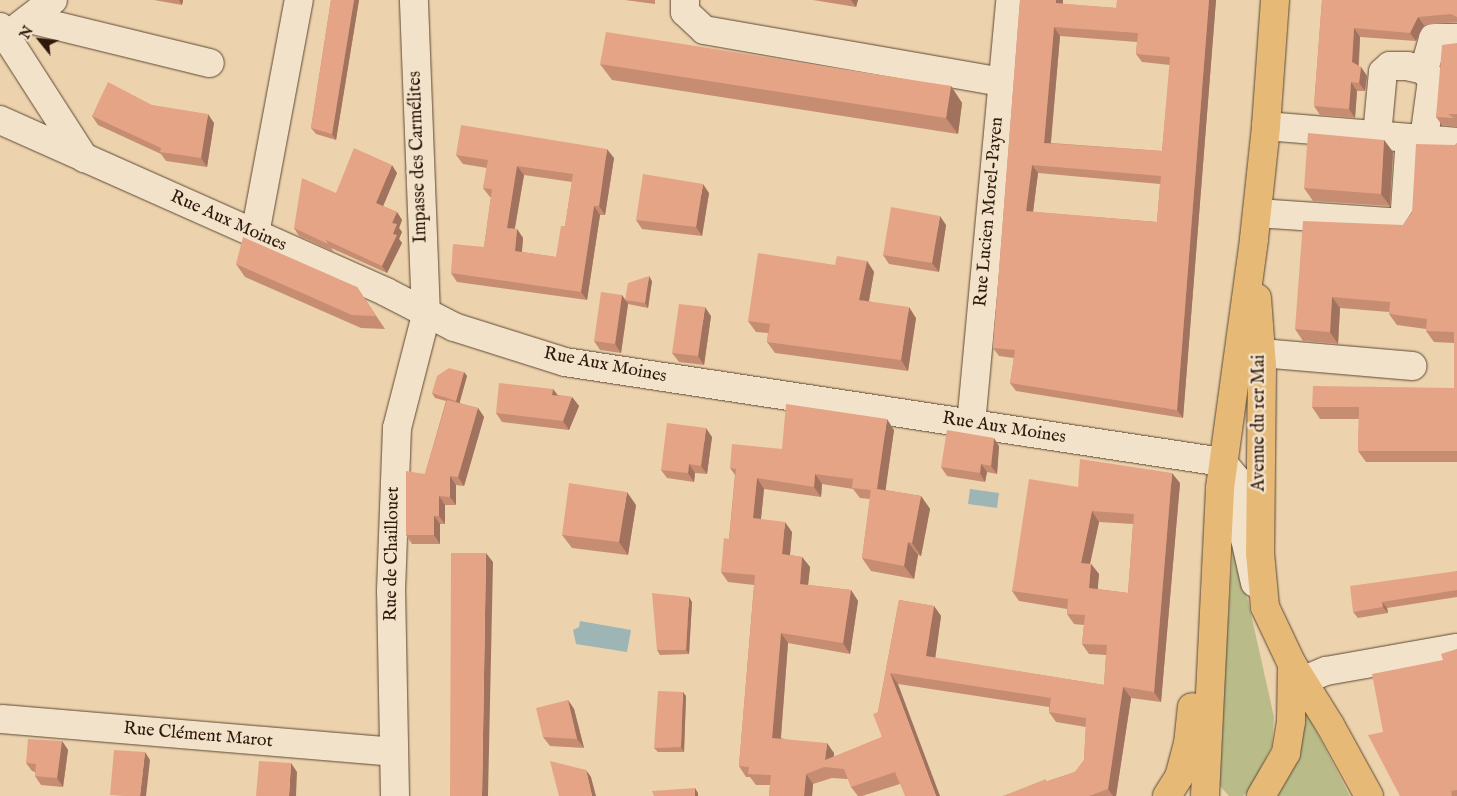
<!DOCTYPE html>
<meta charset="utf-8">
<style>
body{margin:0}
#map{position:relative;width:1457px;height:796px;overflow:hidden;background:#ecd3ad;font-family:"IM FELL English",serif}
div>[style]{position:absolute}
.green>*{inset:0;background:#b9bc88}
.water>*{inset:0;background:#9db6b5}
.roads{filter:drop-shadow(0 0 1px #5e4834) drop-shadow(0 0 1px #5e4834)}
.minor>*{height:28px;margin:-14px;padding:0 14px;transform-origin:14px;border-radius:14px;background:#f3e2ca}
.major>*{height:28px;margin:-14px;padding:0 14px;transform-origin:14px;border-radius:14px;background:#e6ba76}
.wall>*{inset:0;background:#c68d73}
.shaded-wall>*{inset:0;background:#a1735e}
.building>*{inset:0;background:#e6a486}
span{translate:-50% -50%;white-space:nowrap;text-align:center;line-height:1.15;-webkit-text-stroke:5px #f3e2ca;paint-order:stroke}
.street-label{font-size:18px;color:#2e190c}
.north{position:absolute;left:15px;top:15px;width:50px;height:50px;-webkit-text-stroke:4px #f3e2ca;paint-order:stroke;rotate:299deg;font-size:14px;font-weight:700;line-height:20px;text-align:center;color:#2e190c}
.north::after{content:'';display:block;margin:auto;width:18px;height:22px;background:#2e190c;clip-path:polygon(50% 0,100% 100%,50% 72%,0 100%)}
</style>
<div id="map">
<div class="green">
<i style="clip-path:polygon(1235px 523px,1238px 556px,1274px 717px,1272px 746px,1250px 790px,1243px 796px,1229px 796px,1220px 786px,1218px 761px)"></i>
<i style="clip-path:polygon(1305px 710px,1350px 796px,1277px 796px,1298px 755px)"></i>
</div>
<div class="water">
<i style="clip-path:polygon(970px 489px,999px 493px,997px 508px,968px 504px)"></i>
<i style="clip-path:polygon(580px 621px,631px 630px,627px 652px,576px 644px,573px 630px,579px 627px)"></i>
</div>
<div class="roads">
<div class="minor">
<i style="left:685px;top:0;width:12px;rotate:90deg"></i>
<i style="left:685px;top:12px;width:26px;rotate:43deg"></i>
<i style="left:704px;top:30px;width:303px;rotate:9.9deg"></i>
<i style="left:29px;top:19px;width:186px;rotate:13.7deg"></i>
<i style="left:0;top:27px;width:156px;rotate:57.3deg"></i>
<i style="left:18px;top:27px;width:44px;rotate:-37.6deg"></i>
<i style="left:1424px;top:70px;width:33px;rotate:-74deg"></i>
<i style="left:1433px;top:38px;width:24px"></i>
<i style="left:0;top:120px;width:423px;rotate:24deg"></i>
<i style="left:386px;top:292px;width:76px;rotate:27.2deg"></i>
<i style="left:454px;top:327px;width:116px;rotate:17.5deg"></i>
<i style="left:565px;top:362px;width:665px;rotate:8.65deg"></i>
<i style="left:1222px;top:462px;width:23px;rotate:50deg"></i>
<i style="left:1237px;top:480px;width:18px;rotate:71deg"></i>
<i style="left:1243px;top:497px;width:42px;rotate:87.3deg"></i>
<i style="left:1245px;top:539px;width:45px;rotate:77.2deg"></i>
<i style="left:1266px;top:126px;width:192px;rotate:4.8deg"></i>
<i style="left:1377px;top:135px;width:63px;rotate:-84.6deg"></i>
<i style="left:1383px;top:72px;width:9px;rotate:-41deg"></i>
<i style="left:1390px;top:66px;width:17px"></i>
<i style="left:1407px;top:66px;width:17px;rotate:13deg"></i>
<i style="left:1424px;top:70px;width:13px;rotate:51deg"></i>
<i style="left:1432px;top:80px;width:60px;rotate:97.7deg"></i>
<i style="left:1257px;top:213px;width:147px;rotate:3.9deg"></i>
<i style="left:1404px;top:223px;width:85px;rotate:-86deg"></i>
<i style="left:255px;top:234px;width:238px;rotate:-79.4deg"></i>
<i style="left:1261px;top:353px;width:152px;rotate:4.9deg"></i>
<i style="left:971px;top:424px;width:426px;rotate:-84.7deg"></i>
<i style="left:1302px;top:681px;width:26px;rotate:-23deg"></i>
<i style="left:1326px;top:671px;width:133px;rotate:-10deg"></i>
<i style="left:2px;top:719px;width:393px;rotate:4.8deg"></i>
<i style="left:395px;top:796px;width:205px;rotate:-91.1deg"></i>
<i style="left:391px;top:591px;width:163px;rotate:-87.9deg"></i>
<i style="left:397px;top:428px;width:117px;rotate:-75.6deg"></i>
<i style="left:426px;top:315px;width:315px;rotate:-92.2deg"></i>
</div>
<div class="major">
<i style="left:1257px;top:298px;width:68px;rotate:85.8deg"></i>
<i style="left:1262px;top:366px;width:187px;rotate:90.6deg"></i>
<i style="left:1260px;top:553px;width:54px;rotate:84.7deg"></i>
<i style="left:1265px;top:607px;width:63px;rotate:64.7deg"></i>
<i style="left:1292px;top:664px;width:72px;rotate:58.1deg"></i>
<i style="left:1330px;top:725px;width:81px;rotate:61.2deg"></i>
<i style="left:1167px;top:796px;width:22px;rotate:-58deg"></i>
<i style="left:1179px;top:777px;width:34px;rotate:-75deg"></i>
<i style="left:1188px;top:744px;width:37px;rotate:-84deg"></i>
<i style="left:1205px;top:796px;width:308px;rotate:-87.2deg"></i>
<i style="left:1220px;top:488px;width:251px;rotate:-82.2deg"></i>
<i style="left:1254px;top:239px;width:114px;rotate:-83.9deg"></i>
<i style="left:1266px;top:126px;width:126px;rotate:-85.9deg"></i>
<i style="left:1261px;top:796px;width:50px;rotate:-59.8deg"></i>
<i style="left:1286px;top:753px;width:31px;rotate:-81deg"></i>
<i style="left:1291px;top:722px;width:58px;rotate:-89deg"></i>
</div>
</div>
<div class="wall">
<i style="clip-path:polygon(154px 0,183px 0,182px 5px)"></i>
<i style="clip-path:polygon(331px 0,359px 0,336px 140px,316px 134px,311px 128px)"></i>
<i style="clip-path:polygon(625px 0,655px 0,655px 4px)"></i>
<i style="clip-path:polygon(813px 0,858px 0,856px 7px)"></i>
<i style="clip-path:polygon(evenodd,1020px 0,1063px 0,1063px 4px,1116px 8px,1216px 0,1183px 418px,1016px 391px,1010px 383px,1014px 358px,999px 356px,993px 348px,1020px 0,1060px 36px,1137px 42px,1136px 54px,1142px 62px,1170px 65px,1162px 151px,1051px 143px,1060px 36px,1020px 0,1038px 173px,1160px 184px,1157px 222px,1033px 212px,1038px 173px)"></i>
<i style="clip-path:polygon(1322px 0,1457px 0,1457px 22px,1424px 25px,1416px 41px,1360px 37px,1359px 66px,1361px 67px,1367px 76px,1365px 91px,1357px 91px,1355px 118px,1320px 115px,1314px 106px)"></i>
<i style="clip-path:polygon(1457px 43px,1457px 127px,1442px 125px,1436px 117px)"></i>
<i style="clip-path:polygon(600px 64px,951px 86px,962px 103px,958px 134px,612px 80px)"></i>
<i style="clip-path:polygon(152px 105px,214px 123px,207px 167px,166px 161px,161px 154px,98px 125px,92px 116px)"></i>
<i style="clip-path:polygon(1384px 140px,1393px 152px,1390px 206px,1313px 201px,1304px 188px)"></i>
<i style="clip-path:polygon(1457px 143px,1457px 462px,1366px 462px,1358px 451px,1359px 419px,1320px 419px,1312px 407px,1454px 388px,1454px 343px,1434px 342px,1426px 331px,1426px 329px,1397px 325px,1389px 314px,1389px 312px,1340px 308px,1338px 344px,1303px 341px,1295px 329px,1403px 225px,1455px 145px)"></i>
<i style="clip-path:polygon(evenodd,456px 155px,614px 158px,605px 215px,600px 215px,587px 300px,457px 282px,451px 273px,484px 247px,491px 197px,490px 197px,483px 188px,487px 168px,463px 164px,456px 155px,524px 175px,572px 182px,565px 226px,556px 257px,522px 252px,523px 238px,517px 229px,515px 229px,524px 175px)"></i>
<i style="clip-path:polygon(397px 173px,383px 206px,397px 212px,402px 220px,399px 228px,402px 232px,399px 239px,402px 243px,387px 273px,331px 248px,334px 252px,299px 236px,294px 228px,336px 193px)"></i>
<i style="clip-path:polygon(709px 193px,702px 236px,642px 229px,636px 220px)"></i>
<i style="clip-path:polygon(946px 225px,939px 272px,889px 264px,883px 255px)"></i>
<i style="clip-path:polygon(867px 261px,874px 272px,869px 301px,916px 318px,908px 371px,775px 353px,767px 342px,768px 333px,756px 332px,748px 321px,835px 265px)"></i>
<i style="clip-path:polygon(236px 264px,357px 287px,385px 329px,361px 328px,245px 277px)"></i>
<i style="clip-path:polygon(652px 281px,648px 308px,628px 304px,621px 353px,600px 350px,594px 341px,622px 295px,625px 300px)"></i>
<i style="clip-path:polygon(711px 316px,704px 365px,679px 362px,672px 353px)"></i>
<i style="clip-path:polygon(464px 372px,467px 376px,459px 403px,478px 408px,484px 417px,464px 486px,456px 485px,456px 505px,445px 505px,445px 524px,440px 524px,440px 544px,412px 544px,406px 535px,425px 474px,446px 401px,435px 398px,432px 393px)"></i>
<i style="clip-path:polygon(553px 389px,558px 395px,572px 397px,579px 406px,569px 430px,502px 422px,496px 413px)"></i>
<i style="clip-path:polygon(evenodd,894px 430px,885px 490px,921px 496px,930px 509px,921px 556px,918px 555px,914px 579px,871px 571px,862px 558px,870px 499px,860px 498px,853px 489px,822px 484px,821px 497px,764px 489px,761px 519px,792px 532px,790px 555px,802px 557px,810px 567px,808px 585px,851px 590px,858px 601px,850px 654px,788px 643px,781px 738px,834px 753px,834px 757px,882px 737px,878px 712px,899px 600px,934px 606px,941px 616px,935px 658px,1104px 685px,1106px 655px,1089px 654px,1082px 644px,1084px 625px,1074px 624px,1067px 614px,1067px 609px,1019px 601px,1012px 591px,1078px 487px,1180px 483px,1161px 702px,1131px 698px,1116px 796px,1003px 796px,1075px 772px,1084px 760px,1086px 727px,1056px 722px,1049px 712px,1049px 707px,898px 684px,900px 784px,862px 796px,858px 796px,851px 787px,848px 779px,832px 778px,813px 784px,812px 796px,769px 796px,770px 785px,756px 785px,750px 777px,746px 777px,739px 766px,754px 585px,728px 582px,721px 572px,729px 539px,735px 475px,730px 468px,782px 449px,894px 430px,1099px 522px,1133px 524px,1128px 593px,1097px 589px,1099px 574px,1091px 564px,1090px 564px,1099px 522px)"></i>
<i style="clip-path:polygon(712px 437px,707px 474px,695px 473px,694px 482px,667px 478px,661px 470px)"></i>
<i style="clip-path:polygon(999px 446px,997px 474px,987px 472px,985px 482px,947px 476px,941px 467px)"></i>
<i style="clip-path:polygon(636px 505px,628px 555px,572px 548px,562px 535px)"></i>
<i style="clip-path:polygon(1457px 571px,1457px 597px,1387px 608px,1388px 613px,1358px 618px,1353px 612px)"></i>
<i style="clip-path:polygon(692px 602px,689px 654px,660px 655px,657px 650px)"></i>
<i style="clip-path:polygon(1457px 649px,1457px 796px,1400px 796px,1383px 732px,1443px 660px)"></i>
<i style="clip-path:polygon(686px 696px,684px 752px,658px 752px,654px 748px)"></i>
<i style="clip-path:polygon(568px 700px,574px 709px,584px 748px,550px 746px,543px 737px)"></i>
<i style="clip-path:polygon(62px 741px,68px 750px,63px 787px,41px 785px,35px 776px,35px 772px,32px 771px,26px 763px)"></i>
</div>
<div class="shaded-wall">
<i style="clip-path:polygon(179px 0,183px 0,182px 5px)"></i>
<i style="clip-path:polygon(354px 0,359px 0,336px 140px,332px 134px)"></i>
<i style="clip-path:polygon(851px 0,858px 0,856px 7px)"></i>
<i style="clip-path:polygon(1056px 0,1063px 0,1062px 12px,1056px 3px)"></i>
<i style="clip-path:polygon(1209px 0,1216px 0,1183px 418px,1177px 410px)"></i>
<i style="clip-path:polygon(1418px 17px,1424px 25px,1416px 41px,1410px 33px)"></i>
<i style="clip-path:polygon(1054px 27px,1060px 36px,1050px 151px,1044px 143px)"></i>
<i style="clip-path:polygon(1354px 28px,1360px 37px,1358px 71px,1352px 62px)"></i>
<i style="clip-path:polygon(1361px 67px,1367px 76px,1365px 91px,1359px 83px)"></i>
<i style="clip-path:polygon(1351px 82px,1357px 91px,1355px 118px,1349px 109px)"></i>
<i style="clip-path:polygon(951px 86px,962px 103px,958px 134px,946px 118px)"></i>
<i style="clip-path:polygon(208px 114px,214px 123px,207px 167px,201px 158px)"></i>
<i style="clip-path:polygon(1384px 140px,1393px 152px,1390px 206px,1381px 194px)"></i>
<i style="clip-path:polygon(607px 149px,614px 158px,605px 215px,599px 206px)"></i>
<i style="clip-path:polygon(392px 165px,397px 173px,381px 211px,376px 203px)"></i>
<i style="clip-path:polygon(1032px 165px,1038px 173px,1032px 220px,1026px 211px)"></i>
<i style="clip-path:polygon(517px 166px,524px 175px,513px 237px,507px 228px)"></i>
<i style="clip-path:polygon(703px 184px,709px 193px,702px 236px,696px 227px)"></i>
<i style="clip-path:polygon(594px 206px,600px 215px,587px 300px,581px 292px)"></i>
<i style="clip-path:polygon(397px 212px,402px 220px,399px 228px,402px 232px,399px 239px,402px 243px,387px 273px,382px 266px,393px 234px,392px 223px)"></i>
<i style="clip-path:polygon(940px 216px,946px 225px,939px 272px,932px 263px)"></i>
<i style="clip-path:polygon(517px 229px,523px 238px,521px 260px,515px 251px)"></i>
<i style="clip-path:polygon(867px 261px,874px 272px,867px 311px,859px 300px)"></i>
<i style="clip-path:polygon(649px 276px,652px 281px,648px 308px,645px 303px)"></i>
<i style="clip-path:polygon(622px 295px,628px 304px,621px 353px,615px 344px)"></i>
<i style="clip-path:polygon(1332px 297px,1340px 308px,1338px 344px,1330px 332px)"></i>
<i style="clip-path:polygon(705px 307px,711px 316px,704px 365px,698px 356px)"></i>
<i style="clip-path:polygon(909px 307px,916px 318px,908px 371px,901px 360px)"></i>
<i style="clip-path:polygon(464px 372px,467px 376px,459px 405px,456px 401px)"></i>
<i style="clip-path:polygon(553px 389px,559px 398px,552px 395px)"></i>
<i style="clip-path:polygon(572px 397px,579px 406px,569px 430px,563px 421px)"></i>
<i style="clip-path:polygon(478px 408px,484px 417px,464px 486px,458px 477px)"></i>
<i style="clip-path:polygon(887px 419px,894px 430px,884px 501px,876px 491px)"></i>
<i style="clip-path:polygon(706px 428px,712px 437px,707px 474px,701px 466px)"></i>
<i style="clip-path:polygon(994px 438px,999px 446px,997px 474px,991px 466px)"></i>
<i style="clip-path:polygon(689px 464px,695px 473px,694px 482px,688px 473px)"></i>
<i style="clip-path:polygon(981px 464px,987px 472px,985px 482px,980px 473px)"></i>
<i style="clip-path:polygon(1172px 473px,1180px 483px,1161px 702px,1154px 692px)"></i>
<i style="clip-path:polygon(815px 474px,822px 484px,821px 497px,814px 487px)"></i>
<i style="clip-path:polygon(450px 476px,456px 485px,456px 505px,450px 497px)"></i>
<i style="clip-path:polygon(757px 478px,764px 489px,760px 528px,753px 518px)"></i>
<i style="clip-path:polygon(627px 492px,636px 505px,628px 555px,619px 542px)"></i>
<i style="clip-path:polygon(439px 496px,445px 505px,445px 524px,439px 516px)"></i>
<i style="clip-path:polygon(921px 496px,930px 509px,921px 556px,912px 543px)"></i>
<i style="clip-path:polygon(1092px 511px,1099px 522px,1088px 573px,1081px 563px)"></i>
<i style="clip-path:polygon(434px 516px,440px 524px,440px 544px,434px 535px)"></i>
<i style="clip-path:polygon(785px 522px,792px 532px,789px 565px,782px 554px)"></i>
<i style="clip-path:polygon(908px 542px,918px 555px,914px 579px,904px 566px)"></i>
<i style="clip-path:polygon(486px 553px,493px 562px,488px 796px,482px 796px)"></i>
<i style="clip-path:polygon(802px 557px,810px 567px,807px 595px,800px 584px)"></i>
<i style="clip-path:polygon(1091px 564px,1099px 574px,1097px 599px,1089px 588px)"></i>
<i style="clip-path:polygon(851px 590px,858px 601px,850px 654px,843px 643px)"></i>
<i style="clip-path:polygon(689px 597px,692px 602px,689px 654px,686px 650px)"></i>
<i style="clip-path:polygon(1382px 602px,1387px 608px,1388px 613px,1383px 607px)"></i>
<i style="clip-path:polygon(934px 606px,941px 616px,934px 667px,926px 656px)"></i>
<i style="clip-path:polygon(781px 633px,788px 643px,780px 748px,772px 738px)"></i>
<i style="clip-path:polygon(890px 673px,898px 684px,940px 796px,936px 796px)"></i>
<i style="clip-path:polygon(1123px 687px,1131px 698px,1116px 796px,1113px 796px,1108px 789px)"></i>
<i style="clip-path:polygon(683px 692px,686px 696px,684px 752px,681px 747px)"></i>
<i style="clip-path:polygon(568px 700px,574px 709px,584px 748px,577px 739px)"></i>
<i style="clip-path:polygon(62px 741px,68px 750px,63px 787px,57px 778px)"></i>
<i style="clip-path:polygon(827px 743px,834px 753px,833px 768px,825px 760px)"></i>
<i style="clip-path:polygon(145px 752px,150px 760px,146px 796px,140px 796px)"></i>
<i style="clip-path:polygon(291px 763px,297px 772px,296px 796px,289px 796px)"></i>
<i style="clip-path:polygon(586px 770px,591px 777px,596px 796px,592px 796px)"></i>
<i style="clip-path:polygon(806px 774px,813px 784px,812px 796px,804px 796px)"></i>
<i style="clip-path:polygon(695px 788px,698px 793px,698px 796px,695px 796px)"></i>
</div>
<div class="building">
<i style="clip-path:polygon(331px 0,354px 0,332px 134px,311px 128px)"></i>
<i style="clip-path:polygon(evenodd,1020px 0,1056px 0,1056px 3px,1116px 8px,1117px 0,1209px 0,1177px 410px,1010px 383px,1015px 350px,993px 348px,1020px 0,1054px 27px,1138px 33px,1136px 54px,1170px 57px,1162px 151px,1044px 143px,1054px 27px,1020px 0,1032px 165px,1161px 176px,1157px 222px,1026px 211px,1032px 165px)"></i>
<i style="clip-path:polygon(1322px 0,1457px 0,1457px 17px,1451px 14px,1418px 17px,1410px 33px,1354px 28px,1352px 62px,1361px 67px,1359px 83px,1351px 82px,1349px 109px,1314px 106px)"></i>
<i style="clip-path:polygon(606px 32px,951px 86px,946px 118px,600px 64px)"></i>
<i style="clip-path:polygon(1457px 43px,1457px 114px,1448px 114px,1454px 118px,1436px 117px,1442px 45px)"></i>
<i style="clip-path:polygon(108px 82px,152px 105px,208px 114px,201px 158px,160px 152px,161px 148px,92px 116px)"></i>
<i style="clip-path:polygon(evenodd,461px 125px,607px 149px,599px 206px,594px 206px,581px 292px,451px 273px,453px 244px,484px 247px,492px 189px,483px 188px,488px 160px,456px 155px,461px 125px,517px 166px,573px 174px,565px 226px,561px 226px,556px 257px,515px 251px,517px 229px,507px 228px,517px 166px)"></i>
<i style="clip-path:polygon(1308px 133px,1384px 140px,1381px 194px,1304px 188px)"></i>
<i style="clip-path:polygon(1457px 143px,1457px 451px,1358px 451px,1359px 407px,1312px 407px,1313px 386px,1454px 388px,1454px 332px,1426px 331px,1427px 319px,1389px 314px,1390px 302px,1332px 297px,1330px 332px,1295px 329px,1303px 221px,1403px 225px,1412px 213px,1416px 144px,1455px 145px)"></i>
<i style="clip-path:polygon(354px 148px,392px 165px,376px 203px,397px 212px,392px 223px,397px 224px,393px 234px,397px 235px,382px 266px,326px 240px,328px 244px,294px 228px,302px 178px,336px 193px)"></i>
<i style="clip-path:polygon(643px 174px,703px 184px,696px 227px,636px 220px)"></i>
<i style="clip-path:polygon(891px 207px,940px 216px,932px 263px,883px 255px)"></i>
<i style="clip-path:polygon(243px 237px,357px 287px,376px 316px,352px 315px,236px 264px)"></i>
<i style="clip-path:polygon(758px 253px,835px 265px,837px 256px,867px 261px,859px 300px,909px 307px,901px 360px,767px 342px,770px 324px,748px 321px)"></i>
<i style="clip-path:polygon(649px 276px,645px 303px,625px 300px,628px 283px)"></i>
<i style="clip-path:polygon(601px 292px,622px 295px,615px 344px,594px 341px)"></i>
<i style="clip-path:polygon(679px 304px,705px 307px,698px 356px,672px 353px)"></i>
<i style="clip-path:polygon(449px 368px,464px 372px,456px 401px,432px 393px,437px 376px)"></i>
<i style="clip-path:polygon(499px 383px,553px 389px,552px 395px,572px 397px,563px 421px,496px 413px)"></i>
<i style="clip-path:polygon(447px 400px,478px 408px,458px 477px,450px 476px,450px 497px,439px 496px,439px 516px,434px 516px,434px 535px,406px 535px,406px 471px,425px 474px)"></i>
<i style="clip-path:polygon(evenodd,786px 404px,887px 419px,877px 489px,871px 488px,871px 490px,852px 488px,853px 479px,815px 474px,814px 487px,757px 478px,753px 518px,785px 522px,782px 554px,802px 557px,800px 584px,851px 590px,843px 643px,781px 633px,772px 738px,827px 743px,825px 760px,882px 737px,873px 714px,878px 712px,899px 600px,934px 606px,926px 656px,1104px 685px,1107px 645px,1082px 644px,1085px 615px,1067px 614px,1068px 599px,1012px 591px,1029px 479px,1078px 487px,1080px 459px,1172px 473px,1154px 692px,1123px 687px,1108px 789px,1089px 796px,1003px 796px,1046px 779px,1046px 782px,1075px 772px,1084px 760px,1086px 718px,1049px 712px,1051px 698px,890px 673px,936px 796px,905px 796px,895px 772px,851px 787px,844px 769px,824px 767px,806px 774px,804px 796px,769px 796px,771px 775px,748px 774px,749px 767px,739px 766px,755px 575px,721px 572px,724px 538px,729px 539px,736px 469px,730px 468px,732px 444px,782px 449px,786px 404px,1092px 511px,1134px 514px,1128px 593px,1089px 588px,1091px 564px,1081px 563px,1092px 511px)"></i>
<i style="clip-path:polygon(667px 423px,706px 428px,701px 466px,689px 464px,688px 473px,661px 470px)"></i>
<i style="clip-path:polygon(947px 430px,994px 438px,991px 466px,981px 464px,980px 473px,941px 467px)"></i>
<i style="clip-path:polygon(569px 483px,627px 492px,619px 542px,562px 535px)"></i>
<i style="clip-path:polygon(871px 488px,921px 496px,912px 543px,908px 542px,904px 566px,862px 558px)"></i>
<i style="clip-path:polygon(451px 553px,486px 553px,482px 796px,450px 796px)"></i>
<i style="clip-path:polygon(1457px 571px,1457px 590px,1382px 602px,1383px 607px,1353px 612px,1350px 586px)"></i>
<i style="clip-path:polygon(652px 593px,689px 597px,686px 650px,657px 650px)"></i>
<i style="clip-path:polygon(1457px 649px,1457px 790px,1451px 791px,1452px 796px,1400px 796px,1368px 735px,1383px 732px,1372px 674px,1443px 660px,1441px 654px)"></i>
<i style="clip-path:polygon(658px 691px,683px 692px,681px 747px,654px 748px)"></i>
<i style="clip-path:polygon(568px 700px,577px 739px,543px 737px,536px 708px)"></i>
<i style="clip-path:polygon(28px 739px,62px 741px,57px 778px,35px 776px,36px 764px,26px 763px)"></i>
<i style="clip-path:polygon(114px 750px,145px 752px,140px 796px,124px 796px,110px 795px)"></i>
<i style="clip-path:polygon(259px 761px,291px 763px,289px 796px,256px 796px)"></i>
<i style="clip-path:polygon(550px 761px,586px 770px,592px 796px,559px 796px)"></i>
<i style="clip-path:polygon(695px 788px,695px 796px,654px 796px,652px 791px)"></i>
</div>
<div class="street-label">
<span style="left:419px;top:157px;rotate:-92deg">Impasse des Carmélites</span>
<span style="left:990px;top:212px;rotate:-85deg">Rue Lucien Morel-Payen</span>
<span style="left:228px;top:222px;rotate:24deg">Rue Aux Moines</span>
<span style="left:605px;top:366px;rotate:11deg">Rue Aux Moines</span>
<span style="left:1260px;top:423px;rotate:-90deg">Avenue du 1er Mai</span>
<span style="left:1004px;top:429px;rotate:9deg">Rue Aux Moines</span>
<span style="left:393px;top:554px;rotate:-89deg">Rue de Chaillouet</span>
<span style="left:198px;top:736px;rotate:5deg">Rue Clément Marot</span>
</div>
<div class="north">N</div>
</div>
